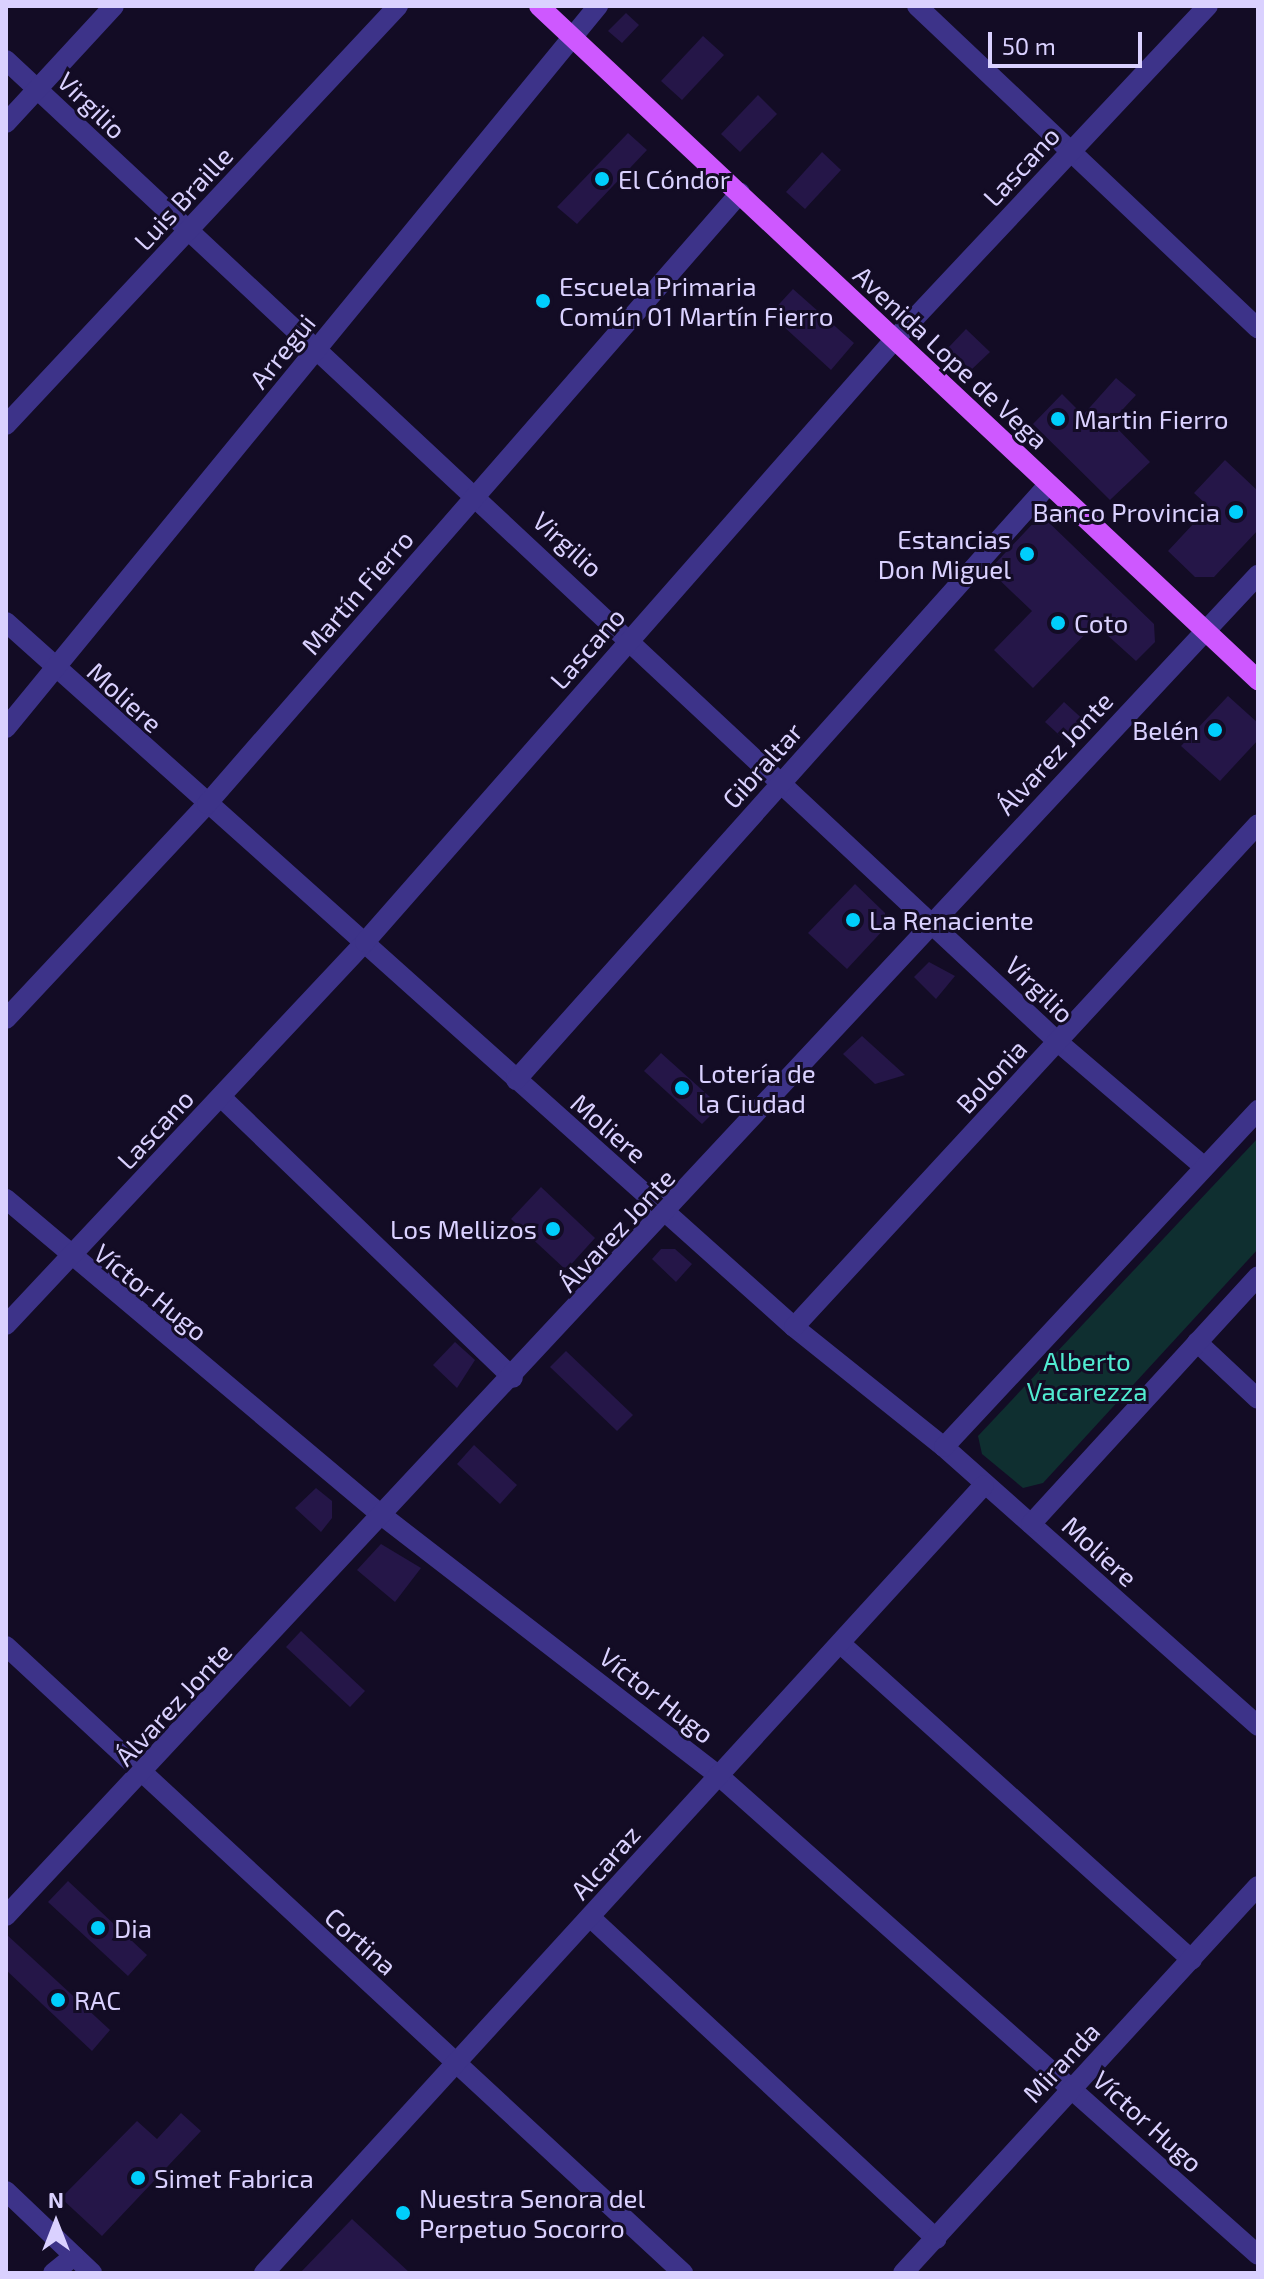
<!DOCTYPE html>
<meta charset="utf-8">
<style>
body{margin:0}
#map{position:relative;width:1264px;height:2279px;overflow:hidden;background:#130c25;font-family:"Exo 2",sans-serif}
div>[style]{position:absolute}
.green>*{inset:0;background:#0f2f30}
.building>*{inset:0;background:#251648}
.minor>*{height:20px;margin:-10px;padding:0 10px;transform-origin:10px;border-radius:10px;background:#3d3389}
.major>*{height:20px;margin:-10px;padding:0 10px;transform-origin:10px;border-radius:10px;background:#ce58ff}
.dots>*{width:22px;height:22px;translate:-50% -50%;box-sizing:border-box;border:4px solid #130c25;border-radius:50%}
span{translate:-50% -50%;white-space:nowrap;text-align:center;line-height:1.15;-webkit-text-stroke:6px #130c25;paint-order:stroke}
.street-label{font-size:26px;color:#dad1ff}
.poi-label{font-size:26px;color:#dad1ff}
.left{translate:0 -50%;text-align:left}
.right{translate:-100% -50%;text-align:right}
.park-label{font-size:26px;color:#51ebd1}
.frame{position:absolute;inset:0;border:8px solid #dad1ff;pointer-events:none}
.north{position:absolute;left:16px;top:2183px;width:80px;height:80px;-webkit-text-stroke:6px #130c25;paint-order:stroke;rotate:0deg;font-size:22px;font-weight:700;line-height:32px;text-align:center;color:#dad1ff}
.north::after{content:'';display:block;margin:auto;width:28px;height:36px;background:#dad1ff;clip-path:polygon(50% 0,100% 100%,50% 72%,0 100%)}
.scale{position:absolute;left:988px;top:32px;width:154px;height:36px;box-sizing:border-box;border:4px solid #dad1ff;border-top:0;padding-left:10px;font-size:24px;line-height:28px;white-space:nowrap;color:#dad1ff;-webkit-text-stroke:6px #130c25;paint-order:stroke}
</style>
<div id="map">
<div class="green">
<i style="clip-path:polygon(1258px 1138px,1258px 1249px,1043px 1483px,1023px 1488px,982px 1454px,978px 1436px)"></i>
</div>
<div class="building">
<i style="clip-path:polygon(626px 13px,639px 25px,622px 43px,608px 31px)"></i>
<i style="clip-path:polygon(703px 36px,724px 55px,682px 100px,661px 81px)"></i>
<i style="clip-path:polygon(758px 95px,777px 114px,740px 152px,721px 134px)"></i>
<i style="clip-path:polygon(628px 133px,647px 150px,577px 224px,557px 207px)"></i>
<i style="clip-path:polygon(822px 152px,841px 170px,805px 209px,786px 192px)"></i>
<i style="clip-path:polygon(793px 289px,854px 343px,831px 370px,770px 314px)"></i>
<i style="clip-path:polygon(966px 329px,990px 352px,971px 370px,948px 348px)"></i>
<i style="clip-path:polygon(1116px 378px,1136px 395px,1111px 422px,1150px 462px,1110px 500px,1033px 424px,1062px 394px,1083px 415px)"></i>
<i style="clip-path:polygon(1225px 460px,1258px 491px,1258px 530px,1214px 577px,1195px 577px,1168px 551px,1209px 507px,1194px 493px)"></i>
<i style="clip-path:polygon(1041px 515px,1154px 624px,1155px 642px,1136px 661px,1095px 624px,1033px 688px,994px 650px,1032px 611px,989px 570px)"></i>
<i style="clip-path:polygon(1228px 696px,1258px 723px,1258px 740px,1220px 781px,1181px 746px)"></i>
<i style="clip-path:polygon(1064px 702px,1087px 723px,1068px 743px,1045px 722px)"></i>
<i style="clip-path:polygon(855px 884px,885px 913px,886px 927px,847px 969px,808px 933px)"></i>
<i style="clip-path:polygon(929px 962px,955px 976px,936px 999px,914px 977px)"></i>
<i style="clip-path:polygon(862px 1036px,905px 1075px,875px 1084px,843px 1054px)"></i>
<i style="clip-path:polygon(661px 1053px,720px 1106px,702px 1124px,644px 1071px)"></i>
<i style="clip-path:polygon(541px 1187px,595px 1238px,566px 1270px,511px 1219px)"></i>
<i style="clip-path:polygon(661px 1249px,675px 1249px,692px 1264px,676px 1282px,652px 1259px)"></i>
<i style="clip-path:polygon(455px 1342px,475px 1360px,457px 1388px,433px 1365px)"></i>
<i style="clip-path:polygon(566px 1351px,633px 1415px,617px 1431px,550px 1367px)"></i>
<i style="clip-path:polygon(474px 1445px,517px 1485px,500px 1504px,457px 1464px)"></i>
<i style="clip-path:polygon(316px 1488px,332px 1501px,332px 1518px,321px 1532px,295px 1508px)"></i>
<i style="clip-path:polygon(381px 1544px,421px 1568px,395px 1602px,357px 1570px)"></i>
<i style="clip-path:polygon(301px 1631px,365px 1691px,350px 1707px,286px 1647px)"></i>
<i style="clip-path:polygon(68px 1881px,147px 1955px,128px 1976px,48px 1902px)"></i>
<i style="clip-path:polygon(6px 1934px,110px 2030px,92px 2051px,6px 1970px)"></i>
<i style="clip-path:polygon(181px 2113px,201px 2131px,102px 2236px,61px 2198px,137px 2121px,157px 2139px)"></i>
<i style="clip-path:polygon(352px 2219px,410px 2273px,300px 2273px)"></i>
</div>
<div class="minor">
<i style="left:917px;top:6px;width:469px;rotate:43.4deg"></i>
<i style="left:6px;top:60px;width:1439px;rotate:43.03deg"></i>
<i style="left:1058px;top:1042px;width:188px;rotate:40.5deg"></i>
<i style="left:6px;top:123px;width:159px;rotate:-47.3deg"></i>
<i style="left:6px;top:425px;width:574px;rotate:-46.91deg"></i>
<i style="left:6px;top:622px;width:1057px;rotate:41.82deg"></i>
<i style="left:794px;top:1327px;width:192px;rotate:38.7deg"></i>
<i style="left:944px;top:1447px;width:420px;rotate:41.6deg"></i>
<i style="left:6px;top:728px;width:934px;rotate:-50.65deg"></i>
<i style="left:6px;top:1019px;width:294px;rotate:-46.9deg"></i>
<i style="left:207px;top:804px;width:811px;rotate:-48.9deg"></i>
<i style="left:516px;top:1080px;width:798px;rotate:-48.2deg"></i>
<i style="left:221px;top:1097px;width:405px;rotate:43.9deg"></i>
<i style="left:6px;top:1199px;width:494px;rotate:40.1deg"></i>
<i style="left:384px;top:1517px;width:422px;rotate:37.7deg"></i>
<i style="left:718px;top:1775px;width:722px;rotate:41.63deg"></i>
<i style="left:6px;top:1325px;width:525px;rotate:-46.85deg"></i>
<i style="left:365px;top:942px;width:803px;rotate:-48.69deg"></i>
<i style="left:895px;top:339px;width:457px;rotate:-46.8deg"></i>
<i style="left:794px;top:1327px;width:684px;rotate:-47.31deg"></i>
<i style="left:1197px;top:1342px;width:83px;rotate:43.1deg"></i>
<i style="left:944px;top:1447px;width:461px;rotate:-47deg"></i>
<i style="left:1031px;top:1524px;width:336px;rotate:-47.5deg"></i>
<i style="left:841px;top:1644px;width:472px;rotate:42deg"></i>
<i style="left:6px;top:1646px;width:923px;rotate:42.8deg"></i>
<i style="left:6px;top:1916px;width:1835px;rotate:-46.97deg"></i>
<i style="left:590px;top:1917px;width:473px;rotate:42.9deg"></i>
<i style="left:6px;top:2191px;width:119px;rotate:43.6deg"></i>
<i style="left:53px;top:2273px;width:27px;rotate:-39deg"></i>
<i style="left:264px;top:2273px;width:1067px;rotate:-47.58deg"></i>
<i style="left:903px;top:2273px;width:525px;rotate:-47.47deg"></i>
</div>
<div class="major">
<i style="left:539px;top:6px;width:986px;rotate:43.15deg"></i>
</div>
<div class="dots">
<i style="left:602px;top:179px;background:#00cefc"></i>
<i style="left:543px;top:301px;background:#00cefc"></i>
<i style="left:1058px;top:419px;background:#00cefc"></i>
<i style="left:1236px;top:512px;background:#00cefc"></i>
<i style="left:1027px;top:554px;background:#00cefc"></i>
<i style="left:1058px;top:623px;background:#00cefc"></i>
<i style="left:1215px;top:730px;background:#00cefc"></i>
<i style="left:853px;top:920px;background:#00cefc"></i>
<i style="left:682px;top:1088px;background:#00cefc"></i>
<i style="left:553px;top:1229px;background:#00cefc"></i>
<i style="left:98px;top:1928px;background:#00cefc"></i>
<i style="left:58px;top:2000px;background:#00cefc"></i>
<i style="left:138px;top:2178px;background:#00cefc"></i>
<i style="left:403px;top:2213px;background:#00cefc"></i>
</div>
<div class="street-label">
<span style="left:92px;top:105px;rotate:44deg">Virgilio</span>
<span style="left:1021px;top:166px;rotate:-47deg">Lascano</span>
<span style="left:183px;top:198px;rotate:-47deg">Luis Braille</span>
<span style="left:282px;top:351px;rotate:-51deg">Arregui</span>
<span style="left:951px;top:357px;rotate:43deg">Avenida Lope de Vega</span>
<span style="left:568px;top:544px;rotate:42deg">Virgilio</span>
<span style="left:357px;top:592px;rotate:-49deg">Martín Fierro</span>
<span style="left:587px;top:648px;rotate:-49deg">Lascano</span>
<span style="left:125px;top:697px;rotate:42deg">Moliere</span>
<span style="left:1054px;top:753px;rotate:-47deg">Álvarez Jonte</span>
<span style="left:762px;top:765px;rotate:-48deg">Gibraltar</span>
<span style="left:1040px;top:989px;rotate:44deg">Virgilio</span>
<span style="left:991px;top:1076px;rotate:-47deg">Bolonia</span>
<span style="left:609px;top:1128px;rotate:41deg">Moliere</span>
<span style="left:155px;top:1129px;rotate:-47deg">Lascano</span>
<span style="left:616px;top:1230px;rotate:-47deg">Álvarez Jonte</span>
<span style="left:151px;top:1292px;rotate:39deg">Víctor Hugo</span>
<span style="left:1100px;top:1551px;rotate:42deg">Moliere</span>
<span style="left:657px;top:1695px;rotate:38deg">Víctor Hugo</span>
<span style="left:173px;top:1704px;rotate:-47deg">Álvarez Jonte</span>
<span style="left:605px;top:1862px;rotate:-48deg">Alcaraz</span>
<span style="left:361px;top:1941px;rotate:42deg">Cortina</span>
<span style="left:1061px;top:2062px;rotate:-47deg">Miranda</span>
<span style="left:1148px;top:2121px;rotate:42deg">Víctor Hugo</span>
</div>
<div class="poi-label">
<span class="left" style="left:618px;top:179px">El Cóndor</span>
<span class="left" style="left:559px;top:301px">Escuela Primaria<br>Común 01 Martín Fierro</span>
<span class="left" style="left:1074px;top:419px">Martin Fierro</span>
<span class="right" style="left:1220px;top:512px">Banco Provincia</span>
<span class="right" style="left:1011px;top:554px">Estancias<br>Don Miguel</span>
<span class="left" style="left:1074px;top:623px">Coto</span>
<span class="right" style="left:1199px;top:730px">Belén</span>
<span class="left" style="left:869px;top:920px">La Renaciente</span>
<span class="left" style="left:698px;top:1088px">Lotería de<br>la Ciudad</span>
<span class="right" style="left:537px;top:1229px">Los Mellizos</span>
<span class="left" style="left:114px;top:1928px">Dia</span>
<span class="left" style="left:74px;top:2000px">RAC</span>
<span class="left" style="left:154px;top:2178px">Simet Fabrica</span>
<span class="left" style="left:419px;top:2213px">Nuestra Senora del<br>Perpetuo Socorro</span>
</div>
<div class="park-label">
<span style="left:1087px;top:1376px">Alberto<br>Vacarezza</span>
</div>
<div class="frame"></div>
<div class="north">N</div>
<div class="scale">50 m</div>
</div>
